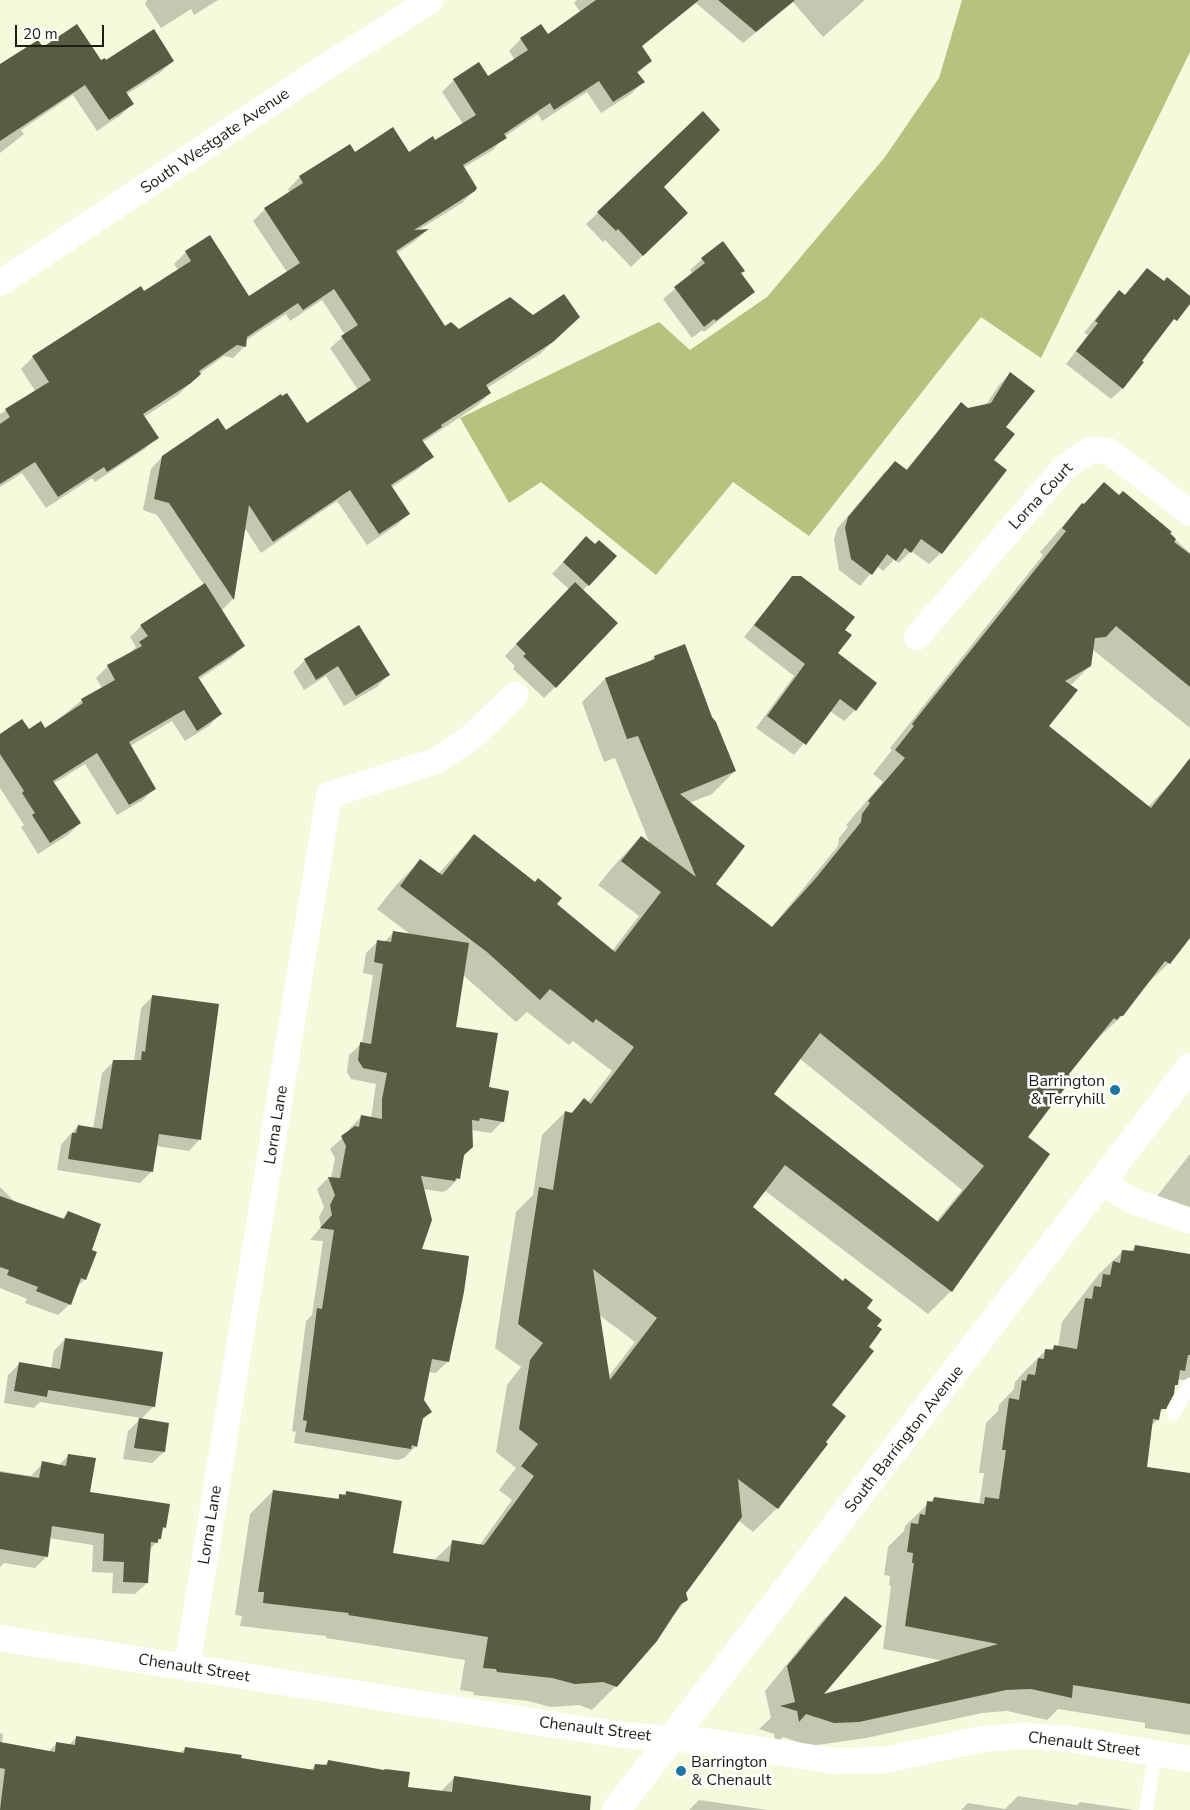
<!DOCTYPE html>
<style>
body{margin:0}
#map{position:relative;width:1190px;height:1810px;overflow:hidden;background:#f5fadc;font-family:"Nunito Sans",sans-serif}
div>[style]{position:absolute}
.forest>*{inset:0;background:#b8c17d}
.shadow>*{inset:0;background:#0003}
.building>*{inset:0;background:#585c43}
.lane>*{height:14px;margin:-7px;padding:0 7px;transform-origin:7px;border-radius:7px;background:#fff}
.street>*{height:26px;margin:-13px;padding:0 13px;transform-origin:13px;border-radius:13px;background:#fff}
.secondary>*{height:28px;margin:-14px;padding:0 14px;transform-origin:14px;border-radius:14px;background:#fff}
.dots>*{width:14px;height:14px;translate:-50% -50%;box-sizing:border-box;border:2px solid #fff;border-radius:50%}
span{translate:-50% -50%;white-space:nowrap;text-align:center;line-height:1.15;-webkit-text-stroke:5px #fff;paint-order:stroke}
.street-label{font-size:16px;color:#1c1e13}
.poi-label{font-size:16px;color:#1c1e13}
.right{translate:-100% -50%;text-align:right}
.left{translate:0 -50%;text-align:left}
.scale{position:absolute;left:15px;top:25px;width:89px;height:22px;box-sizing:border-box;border:2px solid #1c1e13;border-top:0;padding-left:6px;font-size:15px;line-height:18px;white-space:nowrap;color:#1c1e13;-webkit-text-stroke:4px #fff;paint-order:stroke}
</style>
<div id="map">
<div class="forest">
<i style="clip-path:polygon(962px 0,1190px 0,1190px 52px,1041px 358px,981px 317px,809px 536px,733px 482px,656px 575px,541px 482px,509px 503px,460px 418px,659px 322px,690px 350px,767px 297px,885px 157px,939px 78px)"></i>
</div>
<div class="shadow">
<i style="clip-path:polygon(147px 0,218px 0,194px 15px,191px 9px,161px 28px,145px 4px)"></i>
<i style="clip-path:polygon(577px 0,865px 0,823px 37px,793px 2px,743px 43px,696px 3px,641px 47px,651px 61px,637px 74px,643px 82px,631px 94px,601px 113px,587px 92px,542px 121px,538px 114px,504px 137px,493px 150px,463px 168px,474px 191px,462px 203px,417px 231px,426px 231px,415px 241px,397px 253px,445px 328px,459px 331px,533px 316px,566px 329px,540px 354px,487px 388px,490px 393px,478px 405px,423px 442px,432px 456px,420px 468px,391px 488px,409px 513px,397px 525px,367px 545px,337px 501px,261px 553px,244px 527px,233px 599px,221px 611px,244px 646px,232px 657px,198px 680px,220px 714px,209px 726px,185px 741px,172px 721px,130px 746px,154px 789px,143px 800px,117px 815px,85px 764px,53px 784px,80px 823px,68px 835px,38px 854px,21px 827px,24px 825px,0 788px,0 735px,45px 730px,82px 700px,102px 688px,96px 678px,108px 666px,129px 654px,136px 647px,130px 637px,141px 626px,204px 585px,157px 515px,143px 510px,151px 469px,163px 456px,226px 432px,307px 425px,358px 390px,330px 348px,345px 335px,322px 300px,290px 321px,286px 314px,245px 341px,245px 346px,233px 358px,224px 356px,199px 374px,178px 395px,144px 417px,157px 437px,145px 449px,95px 482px,92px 478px,46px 508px,22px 473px,0 487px,0 414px,36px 392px,21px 369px,33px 357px,141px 288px,144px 292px,178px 270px,174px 264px,186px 252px,248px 297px,287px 272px,253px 221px,265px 209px,290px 193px,288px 189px,300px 177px,349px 146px,354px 153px,408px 153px,435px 142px,463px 124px,442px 92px,454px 80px,479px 64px,488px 77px,515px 60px,509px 51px,521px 39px,547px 35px,580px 12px,574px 3px)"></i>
<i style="clip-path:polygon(42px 49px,100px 62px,173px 61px,161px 72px,127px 94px,132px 104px,121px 115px,97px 131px,73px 95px,21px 130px,24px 134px,0 153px,0 66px)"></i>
<i style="clip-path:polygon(703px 113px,662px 187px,675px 224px,631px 267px,605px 240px,603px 242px,586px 224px)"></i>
<i style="clip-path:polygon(702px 259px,740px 274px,754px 292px,704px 332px,702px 330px,692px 338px,663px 299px,693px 274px,690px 270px)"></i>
<i style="clip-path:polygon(1147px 270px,1163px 282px,1190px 297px,1190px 302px,1163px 331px,1123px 388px,1111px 399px,1066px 364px,1088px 335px,1084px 333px,1107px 304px,1119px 292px,1124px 296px)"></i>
<i style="clip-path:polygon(1010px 374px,1005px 427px,993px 461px,941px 553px,929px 564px,911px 551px,899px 563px,894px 560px,883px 571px,877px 566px,860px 586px,839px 570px,834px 540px,837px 529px,883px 474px,895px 463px,905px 471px,961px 404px,968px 410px,986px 405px,999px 385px)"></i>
<i style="clip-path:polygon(evenodd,1082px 504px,1168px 533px,1190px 553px,1190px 728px,1092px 649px,1090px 666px,1070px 686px,1047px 726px,1148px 807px,1190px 762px,1190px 936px,1169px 963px,1145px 986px,1122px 1016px,1097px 1039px,1067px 1074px,1026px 1138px,951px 1291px,928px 1314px,764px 1190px,751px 1207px,865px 1308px,830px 1405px,824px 1442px,826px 1444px,777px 1508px,753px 1532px,738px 1520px,685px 1593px,686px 1600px,616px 1686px,592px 1710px,579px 1705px,551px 1707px,528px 1701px,474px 1695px,473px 1692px,460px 1690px,465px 1660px,326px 1638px,326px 1636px,240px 1626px,242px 1616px,235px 1615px,250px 1514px,273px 1491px,335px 1500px,347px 1492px,392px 1554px,434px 1560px,453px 1542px,479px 1546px,512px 1500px,499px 1490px,516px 1468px,496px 1452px,507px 1385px,521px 1367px,495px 1348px,516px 1212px,533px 1195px,542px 1135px,565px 1112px,570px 1114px,584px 1100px,587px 1103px,612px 1071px,573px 1041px,569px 1045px,527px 1012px,516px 1022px,463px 975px,454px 1028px,503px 1121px,491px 1133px,471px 1130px,459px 1178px,447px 1190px,443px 1192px,423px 1189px,421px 1250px,448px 1361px,436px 1373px,428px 1372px,423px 1401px,431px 1411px,422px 1421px,416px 1446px,404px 1458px,398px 1460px,294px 1443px,296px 1432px,292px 1431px,306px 1321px,312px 1315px,323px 1241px,310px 1240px,321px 1227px,319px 1217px,324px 1207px,317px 1189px,328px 1178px,331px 1178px,335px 1158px,330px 1149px,349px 1132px,350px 1128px,361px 1117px,371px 1118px,376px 1084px,351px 1079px,347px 1072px,349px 1055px,362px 1043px,373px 975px,363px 973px,366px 953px,378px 941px,384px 942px,393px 933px,411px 935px,377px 909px,397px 884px,420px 861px,438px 874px,474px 835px,612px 951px,639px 916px,598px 885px,618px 861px,641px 837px,650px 844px,615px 758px,604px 762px,582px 702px,605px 679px,648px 664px,654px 657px,711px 718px,735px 771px,712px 794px,689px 803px,714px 884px,771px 928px,838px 846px,839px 838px,848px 827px,846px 825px,883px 782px,873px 774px,892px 750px,890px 748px,1043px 555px,1040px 552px,1082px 504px,799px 1058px,962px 1190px,936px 1222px,772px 1094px,799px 1058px,1082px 504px,598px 1314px,635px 1342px,608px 1377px,598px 1314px)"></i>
<i style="clip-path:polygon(595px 546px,588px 585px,582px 591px,555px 687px,544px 698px,513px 669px,515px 666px,505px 656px,569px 589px,552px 574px,575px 549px)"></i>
<i style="clip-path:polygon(793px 577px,844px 630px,837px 653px,855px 710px,844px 721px,830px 711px,794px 755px,756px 728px,794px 676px,744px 637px)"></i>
<i style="clip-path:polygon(358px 627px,388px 675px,377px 687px,344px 706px,326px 676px,304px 690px,293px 672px,305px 660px)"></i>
<i style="clip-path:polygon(152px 997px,200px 1139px,189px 1151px,156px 1146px,151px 1172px,140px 1183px,57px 1170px,61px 1145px,67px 1138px,78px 1126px,93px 1129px,102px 1073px,114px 1061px,134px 1061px,141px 1008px)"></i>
<i style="clip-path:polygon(1190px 1154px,1190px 1225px,1151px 1204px)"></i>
<i style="clip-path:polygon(0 1187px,16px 1203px,61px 1220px,68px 1213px,91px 1251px,85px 1279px,75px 1289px,70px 1304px,58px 1315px,25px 1303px,27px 1299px,0 1288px)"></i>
<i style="clip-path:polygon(1135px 1247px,1190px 1255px,1190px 1381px,1177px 1379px,1173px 1394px,1159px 1414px,1158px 1419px,1151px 1426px,1146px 1468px,1190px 1474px,1190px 1735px,1145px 1728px,1145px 1723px,1058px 1709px,1047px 1720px,1007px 1711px,982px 1713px,866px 1738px,810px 1746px,783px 1737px,776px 1743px,774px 1734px,759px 1729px,771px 1718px,765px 1691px,822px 1621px,845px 1598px,820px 1696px,944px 1661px,883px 1649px,891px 1586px,889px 1585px,890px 1576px,884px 1575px,888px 1547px,904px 1531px,905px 1526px,934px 1498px,979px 1505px,984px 1473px,979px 1473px,986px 1423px,998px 1411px,999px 1405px,1014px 1389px,1015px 1382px,1023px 1373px,1046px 1350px,1058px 1347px,1062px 1322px,1099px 1274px,1123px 1251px,1130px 1252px)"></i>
<i style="clip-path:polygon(65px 1339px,154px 1406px,140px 1420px,164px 1452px,152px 1463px,123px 1459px,128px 1431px,141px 1418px,40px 1402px,34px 1408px,4px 1403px,8px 1375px,20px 1363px,51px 1369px,54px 1351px)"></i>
<i style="clip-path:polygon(69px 1455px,89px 1493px,165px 1527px,161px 1531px,160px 1539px,149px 1550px,147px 1583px,135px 1594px,112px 1593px,113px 1573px,92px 1572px,93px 1545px,49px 1538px,47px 1556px,35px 1568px,4px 1563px,0 1567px,0 1471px,31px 1476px,43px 1463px,58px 1466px)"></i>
<i style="clip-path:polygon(0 1733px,3px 1734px,2px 1744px,48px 1752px,57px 1743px,69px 1745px,77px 1737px,180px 1753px,186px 1748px,310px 1771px,315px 1765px,323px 1766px,329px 1761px,407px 1788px,440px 1792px,455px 1777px,548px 1810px,0 1810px)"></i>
<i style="clip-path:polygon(1018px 1796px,1077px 1805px,1080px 1802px,1134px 1810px,961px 1810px,968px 1803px,1005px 1809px)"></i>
<i style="clip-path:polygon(699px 1800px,767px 1810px,689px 1810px)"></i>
</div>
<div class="building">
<i style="clip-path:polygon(596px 0,699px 0,642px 46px,652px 61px,637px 72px,645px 82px,613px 102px,599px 81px,554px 110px,550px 103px,504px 134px,507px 138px,463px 165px,477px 188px,475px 191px,414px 230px,429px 229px,396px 251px,445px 326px,451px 322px,459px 329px,510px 297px,533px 315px,564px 294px,580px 317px,553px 342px,486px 385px,491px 393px,441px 425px,442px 427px,422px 440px,434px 457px,391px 485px,410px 514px,379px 534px,350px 490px,273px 542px,249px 505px,234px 600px,169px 503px,154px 499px,162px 456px,218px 418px,226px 430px,281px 394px,282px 396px,287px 393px,307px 423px,371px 380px,341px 336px,358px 325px,334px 289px,303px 310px,298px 303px,247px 337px,246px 347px,237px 345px,199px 371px,201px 374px,191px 383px,143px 414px,159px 438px,107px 472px,104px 467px,58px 497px,35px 462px,0 484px,0 424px,10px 417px,5px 409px,49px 382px,32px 356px,141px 286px,144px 291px,191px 261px,185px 251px,210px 235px,249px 296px,300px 263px,264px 208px,303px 183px,299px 176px,350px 144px,355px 152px,393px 127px,409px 152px,433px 136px,435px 140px,476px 115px,453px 79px,479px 62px,488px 76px,528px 50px,520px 38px,541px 24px,548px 34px)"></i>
<i style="clip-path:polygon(718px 0,795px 0,756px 32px)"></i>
<i style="clip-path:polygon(77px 24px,101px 60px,105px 58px,106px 60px,154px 29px,174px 61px,126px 92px,134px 104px,109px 120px,85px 85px,0 141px,0 64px,38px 40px,43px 47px)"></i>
<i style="clip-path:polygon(703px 111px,720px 130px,664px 187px,688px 213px,643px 256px,618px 229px,616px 231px,597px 212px)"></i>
<i style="clip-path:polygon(723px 241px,745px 271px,741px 273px,755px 292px,716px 321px,714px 319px,704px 327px,674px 287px,705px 263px,701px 258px)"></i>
<i style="clip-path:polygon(1147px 268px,1164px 281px,1167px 277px,1190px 296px,1190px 304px,1177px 321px,1174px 319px,1142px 361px,1144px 362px,1123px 389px,1076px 351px,1098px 323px,1095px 321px,1119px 290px,1125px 295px)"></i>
<i style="clip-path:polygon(1010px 372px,1035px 391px,1006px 427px,1015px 434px,994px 460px,1007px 470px,942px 554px,921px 539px,911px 553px,905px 548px,896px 561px,887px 554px,872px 575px,851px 559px,845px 528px,848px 517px,895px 461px,907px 470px,961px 402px,968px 408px,991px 403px)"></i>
<i style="clip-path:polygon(evenodd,1104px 482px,1119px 495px,1123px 491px,1172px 532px,1170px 533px,1176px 539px,1174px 542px,1190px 554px,1190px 687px,1116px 626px,1106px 637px,1095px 638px,1091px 666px,1065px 681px,1078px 690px,1049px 726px,1151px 808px,1190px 758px,1190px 938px,1170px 964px,1165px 961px,1123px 1016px,1120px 1016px,1117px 1020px,1114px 1018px,1069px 1074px,1071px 1080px,1028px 1137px,1050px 1154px,952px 1292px,785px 1165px,753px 1207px,843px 1281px,845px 1278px,873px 1300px,867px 1308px,882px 1320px,877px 1326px,882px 1329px,869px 1347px,874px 1351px,832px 1405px,846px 1416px,826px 1442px,828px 1444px,778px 1509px,738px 1479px,742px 1517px,686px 1593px,688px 1600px,681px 1604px,657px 1641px,617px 1687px,603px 1682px,575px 1684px,552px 1678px,497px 1672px,496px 1669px,483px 1668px,488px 1637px,348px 1615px,349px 1613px,263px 1603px,264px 1592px,258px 1592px,273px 1490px,339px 1499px,339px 1494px,346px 1495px,346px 1491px,402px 1501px,393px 1553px,449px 1562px,452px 1540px,484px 1545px,534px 1476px,521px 1466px,538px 1444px,519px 1429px,530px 1360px,543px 1343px,518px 1324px,539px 1187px,553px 1190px,565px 1111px,572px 1113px,584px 1098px,591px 1104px,634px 1047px,596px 1019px,593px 1023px,550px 989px,540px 1000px,487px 952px,400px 886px,420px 859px,442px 875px,474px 834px,535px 882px,538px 878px,562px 898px,557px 904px,615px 952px,661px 892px,621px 861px,641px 836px,696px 877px,638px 736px,627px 739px,605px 678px,655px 659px,654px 656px,685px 644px,712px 717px,716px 722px,736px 771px,680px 794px,745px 846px,716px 884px,772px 927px,816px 878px,861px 822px,862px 814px,870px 803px,868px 801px,905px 758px,895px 750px,914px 726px,912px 724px,1066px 531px,1062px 528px,1082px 503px,1084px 504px,1104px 482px,820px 1033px,984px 1166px,938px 1222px,774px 1094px,820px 1033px,1104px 482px,593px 1269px,657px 1318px,610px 1380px,593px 1269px)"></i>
<i style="clip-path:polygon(586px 536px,595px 544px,599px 540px,617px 556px,589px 586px,563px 562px)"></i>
<i style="clip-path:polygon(792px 576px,801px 576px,855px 617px,845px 630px,852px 635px,838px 653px,877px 683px,856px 711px,840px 699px,806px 745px,767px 716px,805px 664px,754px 625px)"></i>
<i style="clip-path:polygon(575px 582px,618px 623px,556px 688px,523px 656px,526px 654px,516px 644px)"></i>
<i style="clip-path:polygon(205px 583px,245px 646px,198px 677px,222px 714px,197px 731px,184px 710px,129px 742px,156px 789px,129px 805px,97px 753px,53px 781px,81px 823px,50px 843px,32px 815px,35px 813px,22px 793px,24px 791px,0 754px,0 734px,22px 719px,29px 729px,41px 721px,45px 728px,83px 703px,81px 699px,115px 680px,107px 665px,142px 646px,139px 642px,148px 636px,140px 625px)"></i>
<i style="clip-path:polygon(359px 625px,390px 675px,356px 696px,338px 666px,316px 680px,304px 659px)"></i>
<i style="clip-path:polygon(393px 931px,469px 943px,456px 1027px,498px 1033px,489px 1087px,509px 1091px,504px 1122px,480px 1118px,479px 1121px,472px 1120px,473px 1147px,464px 1155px,460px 1179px,456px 1178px,455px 1181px,421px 1176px,432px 1220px,422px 1249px,469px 1256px,464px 1292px,449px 1362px,432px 1359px,424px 1400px,432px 1412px,423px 1418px,417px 1447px,412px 1445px,411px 1449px,305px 1432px,307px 1421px,303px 1420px,317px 1308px,322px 1309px,334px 1230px,320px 1228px,332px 1215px,330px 1205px,335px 1195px,328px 1177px,340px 1178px,346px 1146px,341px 1136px,355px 1126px,359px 1127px,361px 1115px,382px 1119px,382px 1099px,387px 1073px,363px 1068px,358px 1060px,360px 1042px,371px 1044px,383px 964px,374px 962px,377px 940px,391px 942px)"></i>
<i style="clip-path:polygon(152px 995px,219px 1004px,201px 1140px,159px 1134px,153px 1172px,68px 1159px,72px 1133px,76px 1133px,78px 1125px,102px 1129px,113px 1060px,141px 1060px,142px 1051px,145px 1052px)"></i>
<i style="clip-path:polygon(0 1196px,64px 1219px,68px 1211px,101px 1224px,92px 1250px,97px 1252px,86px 1280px,81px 1278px,71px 1305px,36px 1291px,38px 1287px,7px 1275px,9px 1270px,0 1267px)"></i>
<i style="clip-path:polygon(1135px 1245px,1190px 1254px,1190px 1355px,1188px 1355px,1185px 1371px,1180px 1370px,1178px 1385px,1175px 1385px,1174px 1394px,1166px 1409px,1161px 1409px,1159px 1420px,1153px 1419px,1147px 1467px,1190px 1473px,1190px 1704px,1073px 1685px,1072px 1698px,1031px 1689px,1006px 1690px,859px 1722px,834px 1723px,806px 1714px,799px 1722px,797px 1711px,780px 1706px,795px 1702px,787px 1666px,845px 1596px,882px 1626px,824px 1694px,998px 1644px,905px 1626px,914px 1563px,912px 1563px,913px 1553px,907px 1552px,911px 1523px,918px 1524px,920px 1514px,925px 1515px,927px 1501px,933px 1502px,934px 1497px,984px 1504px,985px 1497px,999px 1499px,1006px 1450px,1002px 1450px,1009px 1398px,1019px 1400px,1022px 1380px,1026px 1381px,1028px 1374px,1035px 1375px,1038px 1358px,1044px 1359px,1045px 1349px,1053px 1350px,1054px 1345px,1077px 1349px,1085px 1298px,1092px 1299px,1094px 1286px,1101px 1287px,1103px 1274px,1110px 1275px,1113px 1261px,1120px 1263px,1122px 1250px,1134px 1251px)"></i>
<i style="clip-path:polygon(65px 1338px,163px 1352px,155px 1407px,48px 1390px,47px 1397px,14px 1391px,19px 1362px,60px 1369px)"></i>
<i style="clip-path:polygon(139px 1418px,169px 1423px,165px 1452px,134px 1448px)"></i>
<i style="clip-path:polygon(68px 1454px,96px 1458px,90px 1492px,170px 1504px,166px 1528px,163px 1527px,161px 1539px,158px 1539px,158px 1543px,151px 1542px,148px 1583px,123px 1582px,124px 1562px,103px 1561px,104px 1534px,52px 1526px,48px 1557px,0 1549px,0 1472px,39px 1478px,42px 1461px,66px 1466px)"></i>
<i style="clip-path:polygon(76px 1736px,184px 1753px,185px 1747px,242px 1755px,241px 1758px,314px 1770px,315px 1764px,327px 1765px,328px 1760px,384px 1770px,385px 1769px,410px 1772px,408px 1787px,452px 1792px,454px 1776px,591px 1796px,590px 1810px,0 1810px,5px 1769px,0 1768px,0 1742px,55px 1752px,56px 1742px,75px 1745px)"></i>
</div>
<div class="lane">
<i style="left:1173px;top:1414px;width:34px;rotate:-60deg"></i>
<i style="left:1146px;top:1810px;width:58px;rotate:-81deg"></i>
</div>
<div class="street">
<i style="left:0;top:283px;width:359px;rotate:-33.6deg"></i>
<i style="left:299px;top:84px;width:156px;rotate:-32.5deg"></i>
<i style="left:917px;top:637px;width:224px;rotate:-49deg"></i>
<i style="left:1064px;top:468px;width:32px;rotate:-35deg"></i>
<i style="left:1090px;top:450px;width:19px;rotate:3deg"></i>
<i style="left:1109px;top:451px;width:102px;rotate:37.4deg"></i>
<i style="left:1102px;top:1182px;width:36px;rotate:32deg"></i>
<i style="left:1133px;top:1201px;width:60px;rotate:19.3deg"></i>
<i style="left:0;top:1638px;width:629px;rotate:8.88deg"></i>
<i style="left:621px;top:1735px;width:84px;rotate:4.1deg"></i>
<i style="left:705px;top:1741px;width:131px;rotate:8.8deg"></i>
<i style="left:834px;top:1761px;width:50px;rotate:-1.1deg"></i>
<i style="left:884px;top:1760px;width:100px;rotate:-12.1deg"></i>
<i style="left:982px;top:1739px;width:44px;rotate:-3.9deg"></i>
<i style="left:1026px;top:1736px;width:45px;rotate:3.8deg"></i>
<i style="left:1071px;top:1739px;width:121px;rotate:9.5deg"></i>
<i style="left:187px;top:1667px;width:883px;rotate:-80.75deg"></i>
<i style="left:329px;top:795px;width:112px;rotate:-17.6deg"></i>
<i style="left:436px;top:761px;width:40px;rotate:-34deg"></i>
<i style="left:469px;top:739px;width:64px;rotate:-43.7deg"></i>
</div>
<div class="secondary">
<i style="left:616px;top:1810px;width:939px;rotate:-52.31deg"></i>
</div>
<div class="dots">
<i style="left:1115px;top:1090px;background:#1c77a5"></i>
<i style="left:681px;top:1771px;background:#1c77a5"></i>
</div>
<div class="street-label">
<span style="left:215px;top:141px;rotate:-34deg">South Westgate Avenue</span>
<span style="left:1041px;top:496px;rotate:-47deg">Lorna Court</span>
<span style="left:276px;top:1125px;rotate:-81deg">Lorna Lane</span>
<span style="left:904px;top:1439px;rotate:-52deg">South Barrington Avenue</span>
<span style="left:210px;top:1525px;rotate:-81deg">Lorna Lane</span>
<span style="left:194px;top:1668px;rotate:9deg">Chenault Street</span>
<span style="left:595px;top:1729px;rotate:7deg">Chenault Street</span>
<span style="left:1084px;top:1744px;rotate:7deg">Chenault Street</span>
</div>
<div class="poi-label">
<span class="right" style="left:1105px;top:1090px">Barrington<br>&amp; Terryhill</span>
<span class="left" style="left:691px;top:1771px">Barrington<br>&amp; Chenault</span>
</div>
<div class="scale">20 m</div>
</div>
